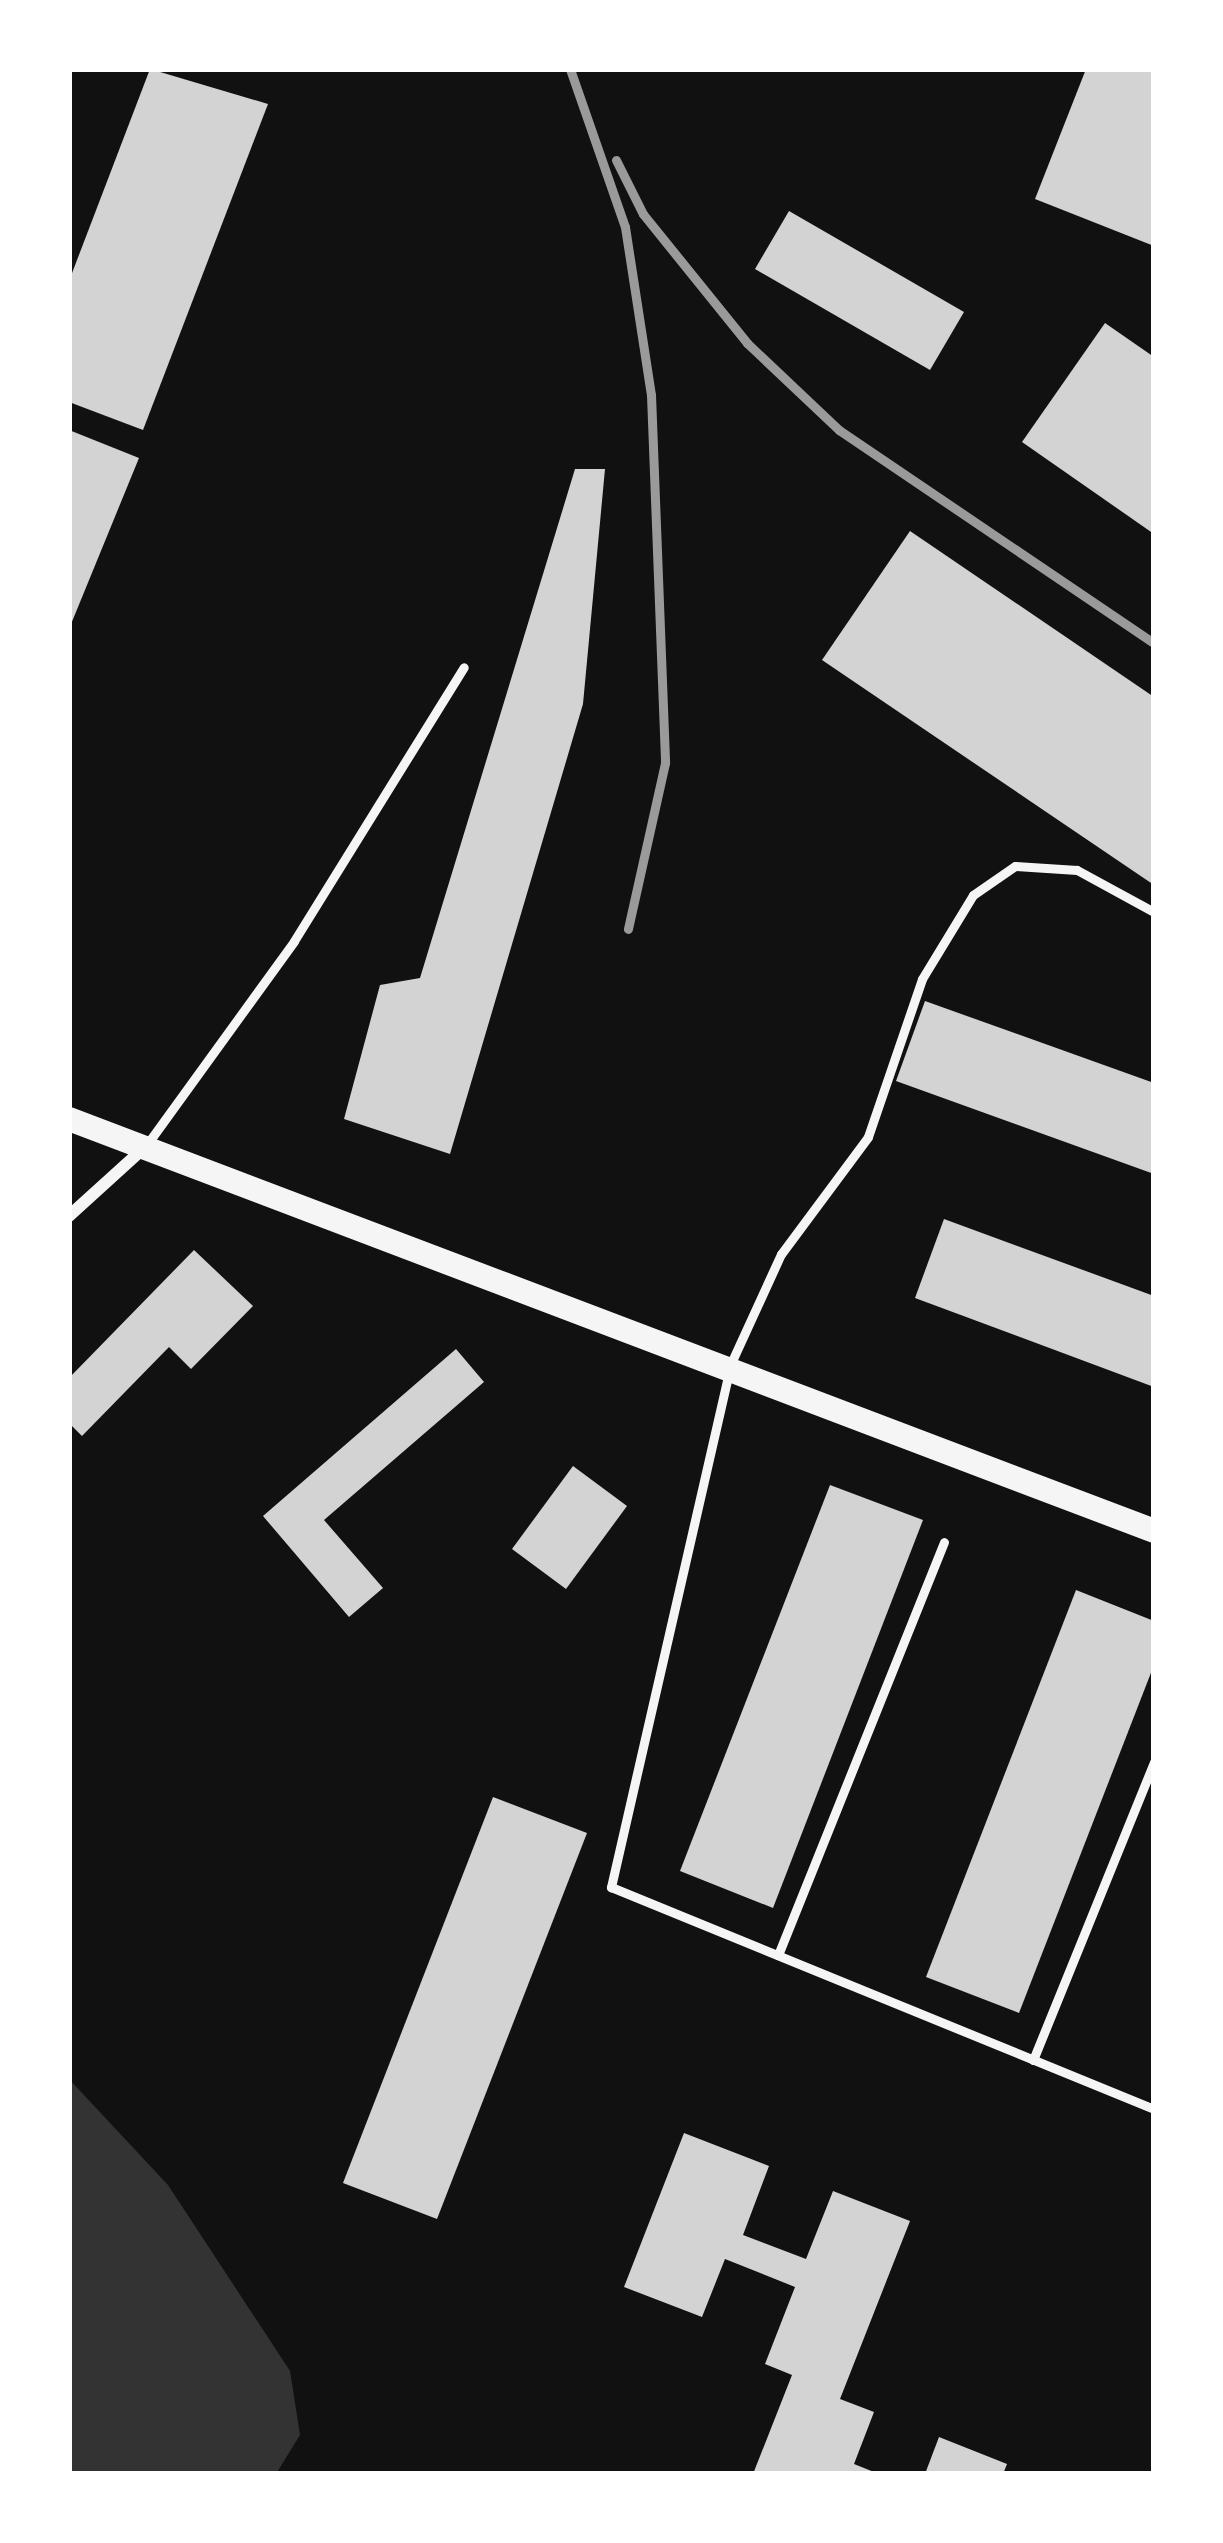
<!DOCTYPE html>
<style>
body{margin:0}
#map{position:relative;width:1223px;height:2543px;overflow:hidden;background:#111;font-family:"Sofia Sans Condensed",sans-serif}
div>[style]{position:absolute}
.water>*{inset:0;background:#333}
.building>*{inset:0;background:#d3d3d3}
.service>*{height:9px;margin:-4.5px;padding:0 4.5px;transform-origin:4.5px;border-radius:4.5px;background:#f5f5f5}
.minor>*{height:12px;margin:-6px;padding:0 6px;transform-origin:6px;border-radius:6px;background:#f5f5f5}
.secondary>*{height:24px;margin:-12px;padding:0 12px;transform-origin:12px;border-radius:12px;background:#f5f5f5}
.rail>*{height:9px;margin:-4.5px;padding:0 4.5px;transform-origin:4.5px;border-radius:4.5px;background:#9a9a9a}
span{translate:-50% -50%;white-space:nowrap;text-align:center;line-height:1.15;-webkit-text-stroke:9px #fff;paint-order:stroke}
.frame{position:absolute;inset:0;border:72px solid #fff;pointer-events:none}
</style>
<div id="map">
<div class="water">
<i style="clip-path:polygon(69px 2079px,168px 2185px,290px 2371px,300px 2435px,276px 2474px,69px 2474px)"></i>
</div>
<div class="building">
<i style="clip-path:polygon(150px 69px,268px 104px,143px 430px,69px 402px,69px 281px)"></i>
<i style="clip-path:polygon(1086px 69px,1154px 69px,1154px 246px,1035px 199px)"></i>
<i style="clip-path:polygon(789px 211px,964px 312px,930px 370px,755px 269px)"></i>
<i style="clip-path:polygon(1105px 323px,1154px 357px,1154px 534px,1022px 442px)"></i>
<i style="clip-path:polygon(69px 430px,139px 458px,69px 629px)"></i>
<i style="clip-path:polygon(575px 469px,605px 469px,583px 704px,450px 1154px,344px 1119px,380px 985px,420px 978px)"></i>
<i style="clip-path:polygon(910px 531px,1154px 697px,1154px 885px,822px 660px)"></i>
<i style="clip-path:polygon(925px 1001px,1154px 1083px,1154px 1174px,896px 1081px)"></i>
<i style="clip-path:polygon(944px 1219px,1154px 1296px,1154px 1387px,915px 1298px)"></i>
<i style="clip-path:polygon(194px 1250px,253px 1306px,191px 1369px,169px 1347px,82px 1436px,69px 1423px,69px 1378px)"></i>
<i style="clip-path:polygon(456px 1349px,484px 1382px,324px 1520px,383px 1588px,349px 1617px,263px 1516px)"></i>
<i style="clip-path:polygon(573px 1466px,627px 1506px,566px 1589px,512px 1549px)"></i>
<i style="clip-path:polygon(830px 1485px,923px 1520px,773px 1908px,680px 1871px)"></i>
<i style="clip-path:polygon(1076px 1590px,1154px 1621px,1154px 1665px,1019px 2013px,926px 1977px)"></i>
<i style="clip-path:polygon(493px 1797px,587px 1833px,437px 2219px,343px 2183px)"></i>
<i style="clip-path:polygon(684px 2133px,769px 2166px,743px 2235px,806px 2259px,833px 2191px,910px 2221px,840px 2399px,874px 2412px,854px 2464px,879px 2474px,753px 2474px,792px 2375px,765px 2364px,795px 2287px,725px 2259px,702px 2317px,624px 2287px)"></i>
<i style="clip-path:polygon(939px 2437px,1007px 2464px,1003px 2474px,925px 2474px)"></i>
</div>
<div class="service">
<i style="left:1154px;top:912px;width:88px;rotate:-151.4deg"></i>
<i style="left:1077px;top:870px;width:62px;rotate:-176.3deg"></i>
<i style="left:1015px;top:866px;width:51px;rotate:145.4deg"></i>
<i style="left:973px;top:895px;width:98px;rotate:121.3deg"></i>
<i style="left:922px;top:979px;width:167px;rotate:108.9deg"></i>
<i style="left:868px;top:1137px;width:146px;rotate:126.6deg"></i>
<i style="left:781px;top:1254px;width:120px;rotate:114.6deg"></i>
<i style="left:731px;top:1363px;width:538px;rotate:102.9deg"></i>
<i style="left:611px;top:1887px;width:587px;rotate:22.24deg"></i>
<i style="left:148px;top:1143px;width:249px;rotate:-54.1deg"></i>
<i style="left:294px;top:941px;width:322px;rotate:-58.2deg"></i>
<i style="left:778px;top:1955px;width:445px;rotate:-68.1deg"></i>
<i style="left:1033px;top:2060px;width:322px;rotate:-67.9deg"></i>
</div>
<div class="minor">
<i style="left:69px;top:1216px;width:101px;rotate:-42.2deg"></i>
</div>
<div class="secondary">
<i style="left:69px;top:1119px;width:1161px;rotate:20.79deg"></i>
</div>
<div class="rail">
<i style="left:570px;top:69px;width:167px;rotate:70.8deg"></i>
<i style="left:625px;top:227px;width:170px;rotate:81.2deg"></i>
<i style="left:651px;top:395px;width:368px;rotate:87.8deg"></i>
<i style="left:665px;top:763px;width:170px;rotate:102.6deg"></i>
<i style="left:616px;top:160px;width:60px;rotate:63.4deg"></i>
<i style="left:643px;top:214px;width:166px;rotate:51.1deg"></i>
<i style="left:747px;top:343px;width:127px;rotate:43.4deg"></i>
<i style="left:839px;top:430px;width:380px;rotate:34.1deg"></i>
</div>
<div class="frame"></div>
</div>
